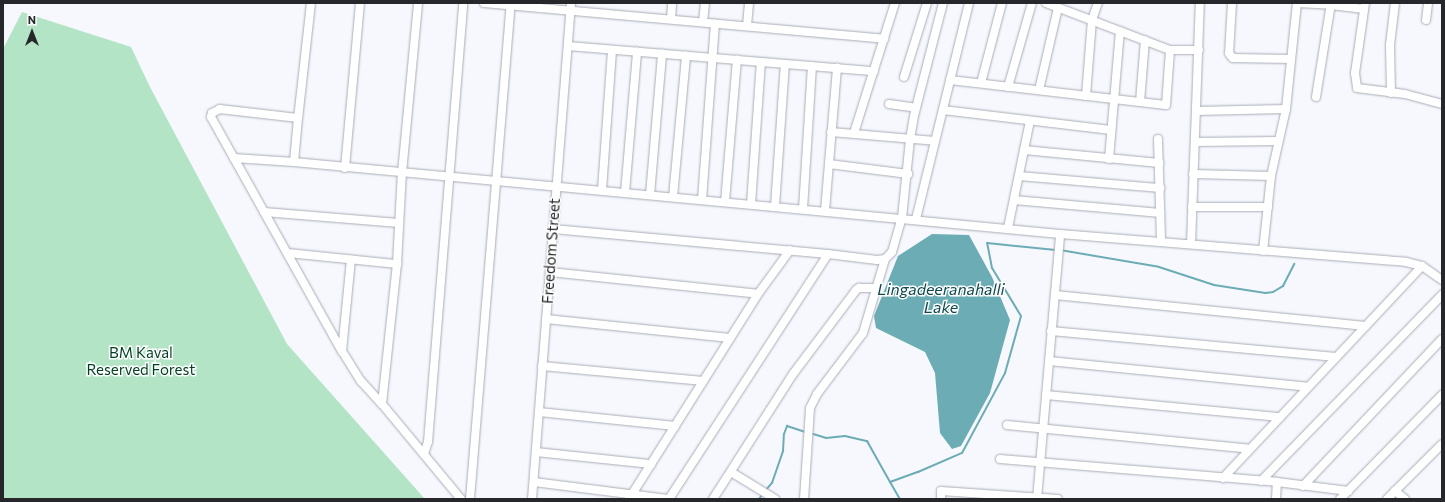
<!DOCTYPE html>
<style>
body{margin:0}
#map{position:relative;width:1445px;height:502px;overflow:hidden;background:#f6f8fe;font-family:Commissioner,sans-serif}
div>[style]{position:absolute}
.green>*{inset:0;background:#b4e4c6}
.water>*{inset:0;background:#6cacb4}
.stream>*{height:2px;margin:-1px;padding:0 1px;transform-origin:1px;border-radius:1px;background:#6cacb4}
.roads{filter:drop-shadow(0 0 1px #a9acb5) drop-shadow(0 0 1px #a9acb5)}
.minor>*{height:8px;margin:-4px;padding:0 4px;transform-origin:4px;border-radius:4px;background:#fff}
span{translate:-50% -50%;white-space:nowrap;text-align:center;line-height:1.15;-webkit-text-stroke:3px #fff;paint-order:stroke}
.street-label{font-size:15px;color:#26272b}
.park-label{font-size:15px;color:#003f23}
.water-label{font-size:16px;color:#0e494f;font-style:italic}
.frame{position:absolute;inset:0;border:4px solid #26272b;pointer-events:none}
.north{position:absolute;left:12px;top:12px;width:40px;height:40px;-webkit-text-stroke:3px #fff;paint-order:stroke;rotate:0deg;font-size:11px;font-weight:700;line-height:16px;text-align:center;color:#26272b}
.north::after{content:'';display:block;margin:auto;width:14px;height:18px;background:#26272b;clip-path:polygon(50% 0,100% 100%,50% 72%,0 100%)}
</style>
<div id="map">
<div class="green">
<i style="clip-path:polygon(22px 12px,131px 47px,150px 87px,287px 344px,425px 499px,3px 499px,3px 49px)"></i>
</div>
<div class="water">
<i style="clip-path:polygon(932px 234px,969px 235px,992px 277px,1010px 320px,990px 393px,961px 446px,952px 449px,940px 433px,935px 373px,925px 352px,876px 328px,874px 316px,898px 256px)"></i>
</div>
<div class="stream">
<i style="left:1060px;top:250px;width:100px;rotate:9.7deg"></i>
<i style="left:1159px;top:267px;width:58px;rotate:18.1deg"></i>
<i style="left:1214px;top:285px;width:52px;rotate:8.9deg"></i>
<i style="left:1265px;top:293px;width:8px;rotate:-7deg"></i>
<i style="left:1273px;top:292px;width:12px;rotate:-31deg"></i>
<i style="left:1283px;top:286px;width:25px;rotate:-63deg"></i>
<i style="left:810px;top:433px;width:17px;rotate:17deg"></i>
<i style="left:826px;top:438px;width:19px;rotate:-6deg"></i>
<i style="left:845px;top:436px;width:23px;rotate:13deg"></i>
<i style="left:867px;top:441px;width:47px;rotate:60.7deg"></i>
<i style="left:890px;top:482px;width:30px;rotate:-20deg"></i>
<i style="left:918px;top:472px;width:48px;rotate:-23.4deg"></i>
<i style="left:962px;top:453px;width:91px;rotate:-61.7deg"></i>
<i style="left:1005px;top:373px;width:59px;rotate:-74.3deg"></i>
<i style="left:1021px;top:316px;width:56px;rotate:-121.1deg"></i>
<i style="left:992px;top:268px;width:25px;rotate:-101deg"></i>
<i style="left:987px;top:243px;width:69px;rotate:5.8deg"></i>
<i style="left:890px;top:482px;width:20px;rotate:60deg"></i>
<i style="left:765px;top:491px;width:11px;rotate:-49deg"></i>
<i style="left:772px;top:483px;width:34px;rotate:-71deg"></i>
<i style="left:783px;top:451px;width:17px;rotate:-87deg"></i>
<i style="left:784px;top:434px;width:9px;rotate:-69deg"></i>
<i style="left:787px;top:426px;width:20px;rotate:18deg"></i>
<i style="left:759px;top:499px;width:5px;rotate:-53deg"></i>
</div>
<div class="roads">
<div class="minor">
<i style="left:311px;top:3px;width:116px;rotate:96.4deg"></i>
<i style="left:298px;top:118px;width:79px;rotate:-173.4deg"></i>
<i style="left:220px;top:109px;width:9px;rotate:153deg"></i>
<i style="left:212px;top:113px;width:4px;rotate:104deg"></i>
<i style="left:211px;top:117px;width:268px;rotate:60.8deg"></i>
<i style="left:342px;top:351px;width:36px;rotate:58deg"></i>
<i style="left:361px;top:381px;width:31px;rotate:48deg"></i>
<i style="left:382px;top:404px;width:124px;rotate:50.3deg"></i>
<i style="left:484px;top:3px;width:402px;rotate:5.1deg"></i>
<i style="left:1046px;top:3px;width:133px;rotate:20.8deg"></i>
<i style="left:1170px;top:50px;width:29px"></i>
<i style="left:1232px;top:3px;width:50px;rotate:93.4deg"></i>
<i style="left:1229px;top:53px;width:4px;rotate:56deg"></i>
<i style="left:1231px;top:56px;width:3px;rotate:45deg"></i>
<i style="left:1233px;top:58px;width:58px;rotate:1deg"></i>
<i style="left:1297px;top:3px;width:34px;rotate:3deg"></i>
<i style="left:1331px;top:5px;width:33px;rotate:7deg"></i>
<i style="left:1365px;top:3px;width:71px;rotate:98.1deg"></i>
<i style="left:1355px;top:73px;width:15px;rotate:82deg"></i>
<i style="left:1357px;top:88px;width:48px;rotate:7.1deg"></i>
<i style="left:1405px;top:94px;width:38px;rotate:15deg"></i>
<i style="left:671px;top:19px;width:16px;rotate:-86deg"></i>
<i style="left:1426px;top:20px;width:17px;rotate:-83deg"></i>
<i style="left:703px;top:22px;width:19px;rotate:-84deg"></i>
<i style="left:747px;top:26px;width:23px;rotate:-85deg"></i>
<i style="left:568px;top:46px;width:307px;rotate:4.7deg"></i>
<i style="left:904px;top:77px;width:77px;rotate:-72.7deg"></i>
<i style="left:950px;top:80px;width:217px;rotate:6.6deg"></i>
<i style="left:1166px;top:105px;width:55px;rotate:-85.8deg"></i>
<i style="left:981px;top:83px;width:83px;rotate:-75.3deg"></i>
<i style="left:1008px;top:87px;width:87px;rotate:-74.1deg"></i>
<i style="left:1039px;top:90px;width:84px;rotate:-77deg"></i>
<i style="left:1391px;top:93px;width:48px;rotate:-91.2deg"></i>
<i style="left:1390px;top:45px;width:42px;rotate:-83.2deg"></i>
<i style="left:1086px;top:96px;width:76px;rotate:-85.5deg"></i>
<i style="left:1092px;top:20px;width:18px;rotate:-71deg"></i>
<i style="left:1316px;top:97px;width:95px;rotate:-80.9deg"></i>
<i style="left:1140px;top:102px;width:62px;rotate:-85.4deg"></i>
<i style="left:889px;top:104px;width:27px;rotate:8deg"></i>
<i style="left:943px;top:110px;width:169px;rotate:6.8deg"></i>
<i style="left:1196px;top:111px;width:90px;rotate:-1.3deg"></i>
<i style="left:298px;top:118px;width:44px;rotate:95.2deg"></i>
<i style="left:294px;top:162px;width:769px;rotate:5.37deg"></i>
<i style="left:1060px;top:234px;width:347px;rotate:4.6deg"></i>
<i style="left:1406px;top:262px;width:16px;rotate:14deg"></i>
<i style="left:1422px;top:266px;width:24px;rotate:35deg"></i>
<i style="left:831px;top:132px;width:104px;rotate:4.9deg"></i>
<i style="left:854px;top:133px;width:136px;rotate:-72.5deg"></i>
<i style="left:1158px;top:139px;width:102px;rotate:88.3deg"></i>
<i style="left:1195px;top:142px;width:83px;rotate:-0.7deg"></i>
<i style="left:1024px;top:150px;width:136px;rotate:5.5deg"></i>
<i style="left:234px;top:158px;width:60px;rotate:3.8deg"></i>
<i style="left:1109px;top:159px;width:128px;rotate:-85.1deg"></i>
<i style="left:829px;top:164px;width:80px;rotate:7.2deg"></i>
<i style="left:345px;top:168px;width:166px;rotate:-84.8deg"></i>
<i style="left:1193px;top:174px;width:78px;rotate:1.5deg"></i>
<i style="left:1019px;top:176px;width:142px;rotate:4.9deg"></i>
<i style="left:602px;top:190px;width:140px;rotate:-85.9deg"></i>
<i style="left:625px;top:193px;width:142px;rotate:-85.1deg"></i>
<i style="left:650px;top:195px;width:142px;rotate:-85.1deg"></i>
<i style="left:673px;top:197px;width:142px;rotate:-84.7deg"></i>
<i style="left:702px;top:200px;width:177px;rotate:-85.8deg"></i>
<i style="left:1014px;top:200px;width:147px;rotate:5.1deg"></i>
<i style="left:725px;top:202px;width:143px;rotate:-85.2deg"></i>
<i style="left:751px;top:204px;width:142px;rotate:-86deg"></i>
<i style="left:775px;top:206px;width:142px;rotate:-86deg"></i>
<i style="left:1192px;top:207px;width:76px"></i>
<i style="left:803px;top:209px;width:143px;rotate:-86.4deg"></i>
<i style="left:825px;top:211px;width:144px;rotate:-85.2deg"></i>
<i style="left:264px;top:212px;width:135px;rotate:4.7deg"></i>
<i style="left:916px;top:219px;width:222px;rotate:-76.2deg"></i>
<i style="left:1008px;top:228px;width:109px;rotate:-78.4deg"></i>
<i style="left:553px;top:229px;width:276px;rotate:5.2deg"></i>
<i style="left:828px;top:254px;width:49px;rotate:7deg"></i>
<i style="left:877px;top:260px;width:8px;rotate:-7deg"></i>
<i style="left:885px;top:259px;width:10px;rotate:-45deg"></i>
<i style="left:892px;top:252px;width:35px;rotate:-74deg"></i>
<i style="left:902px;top:218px;width:79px;rotate:-84.2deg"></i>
<i style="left:910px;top:139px;width:27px;rotate:-80deg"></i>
<i style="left:915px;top:112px;width:113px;rotate:-75.6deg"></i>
<i style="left:1191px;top:244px;width:241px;rotate:-87.9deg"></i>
<i style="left:1263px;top:251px;width:75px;rotate:-83.9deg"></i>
<i style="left:1271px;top:176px;width:69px;rotate:-77.4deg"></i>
<i style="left:1286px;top:109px;width:107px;rotate:-84.1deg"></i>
<i style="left:288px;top:253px;width:110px;rotate:5.8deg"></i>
<i style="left:550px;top:272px;width:209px;rotate:6deg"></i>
<i style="left:758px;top:294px;width:54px;rotate:-54deg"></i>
<i style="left:1055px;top:295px;width:312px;rotate:5.7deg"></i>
<i style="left:546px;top:319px;width:185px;rotate:5.9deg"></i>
<i style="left:1051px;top:331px;width:286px;rotate:5.2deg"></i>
<i style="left:342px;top:351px;width:92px;rotate:-84.4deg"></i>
<i style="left:1049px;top:361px;width:260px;rotate:5.7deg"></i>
<i style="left:542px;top:366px;width:162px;rotate:5.3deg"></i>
<i style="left:1046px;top:395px;width:235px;rotate:5.4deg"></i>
<i style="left:382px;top:404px;width:141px;rotate:-83.9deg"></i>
<i style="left:397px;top:264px;width:91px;rotate:-86.9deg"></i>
<i style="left:402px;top:173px;width:171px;rotate:-84.6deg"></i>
<i style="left:539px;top:412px;width:137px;rotate:5.9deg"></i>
<i style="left:1007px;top:425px;width:244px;rotate:5.6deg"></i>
<i style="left:536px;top:452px;width:116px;rotate:6deg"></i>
<i style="left:424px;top:454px;width:13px;rotate:-72deg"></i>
<i style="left:428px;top:442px;width:440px;rotate:-85.4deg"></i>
<i style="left:1000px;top:459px;width:278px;rotate:4.7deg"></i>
<i style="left:1277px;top:482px;width:72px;rotate:7.2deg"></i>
<i style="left:731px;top:472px;width:52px;rotate:31.5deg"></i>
<i style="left:1223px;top:478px;width:291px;rotate:-46.8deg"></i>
<i style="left:1261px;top:481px;width:260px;rotate:-45.8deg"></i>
<i style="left:534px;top:482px;width:135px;rotate:7.2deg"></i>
<i style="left:1303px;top:486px;width:202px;rotate:-46.6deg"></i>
<i style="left:470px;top:499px;width:496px;rotate:-85.3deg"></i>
<i style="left:532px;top:499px;width:498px;rotate:-85.5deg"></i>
<i style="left:629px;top:499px;width:242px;rotate:-57.8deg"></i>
<i style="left:669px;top:499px;width:292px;rotate:-57deg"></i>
<i style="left:713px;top:499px;width:148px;rotate:-57.4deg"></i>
<i style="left:793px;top:374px;width:105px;rotate:-53.1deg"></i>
<i style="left:856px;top:290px;width:4px;rotate:-34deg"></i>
<i style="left:859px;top:288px;width:17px"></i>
<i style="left:804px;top:499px;width:91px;rotate:-86.2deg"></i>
<i style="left:810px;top:408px;width:16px;rotate:-63deg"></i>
<i style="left:817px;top:394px;width:76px;rotate:-53deg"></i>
<i style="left:863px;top:333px;width:77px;rotate:-73.4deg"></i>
<i style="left:941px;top:499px;width:8px;rotate:-90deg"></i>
<i style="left:941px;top:491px;width:117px;rotate:3.9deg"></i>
<i style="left:1037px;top:499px;width:266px;rotate:-85deg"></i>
<i style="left:1276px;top:499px;width:17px;rotate:-87deg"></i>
<i style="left:1340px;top:499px;width:146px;rotate:-45.6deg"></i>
<i style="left:1387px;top:499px;width:11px;rotate:-45deg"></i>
<i style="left:1405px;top:499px;width:13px;rotate:-141deg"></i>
<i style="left:1395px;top:491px;width:66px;rotate:-45deg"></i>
</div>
</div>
<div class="street-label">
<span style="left:551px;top:251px;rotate:-86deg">Freedom Street</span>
</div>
<div class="park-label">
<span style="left:141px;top:361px">BM Kaval<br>Reserved Forest</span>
</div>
<div class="water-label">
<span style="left:941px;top:298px">Lingadeeranahalli<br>Lake</span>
</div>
<div class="frame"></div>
<div class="north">N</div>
</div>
